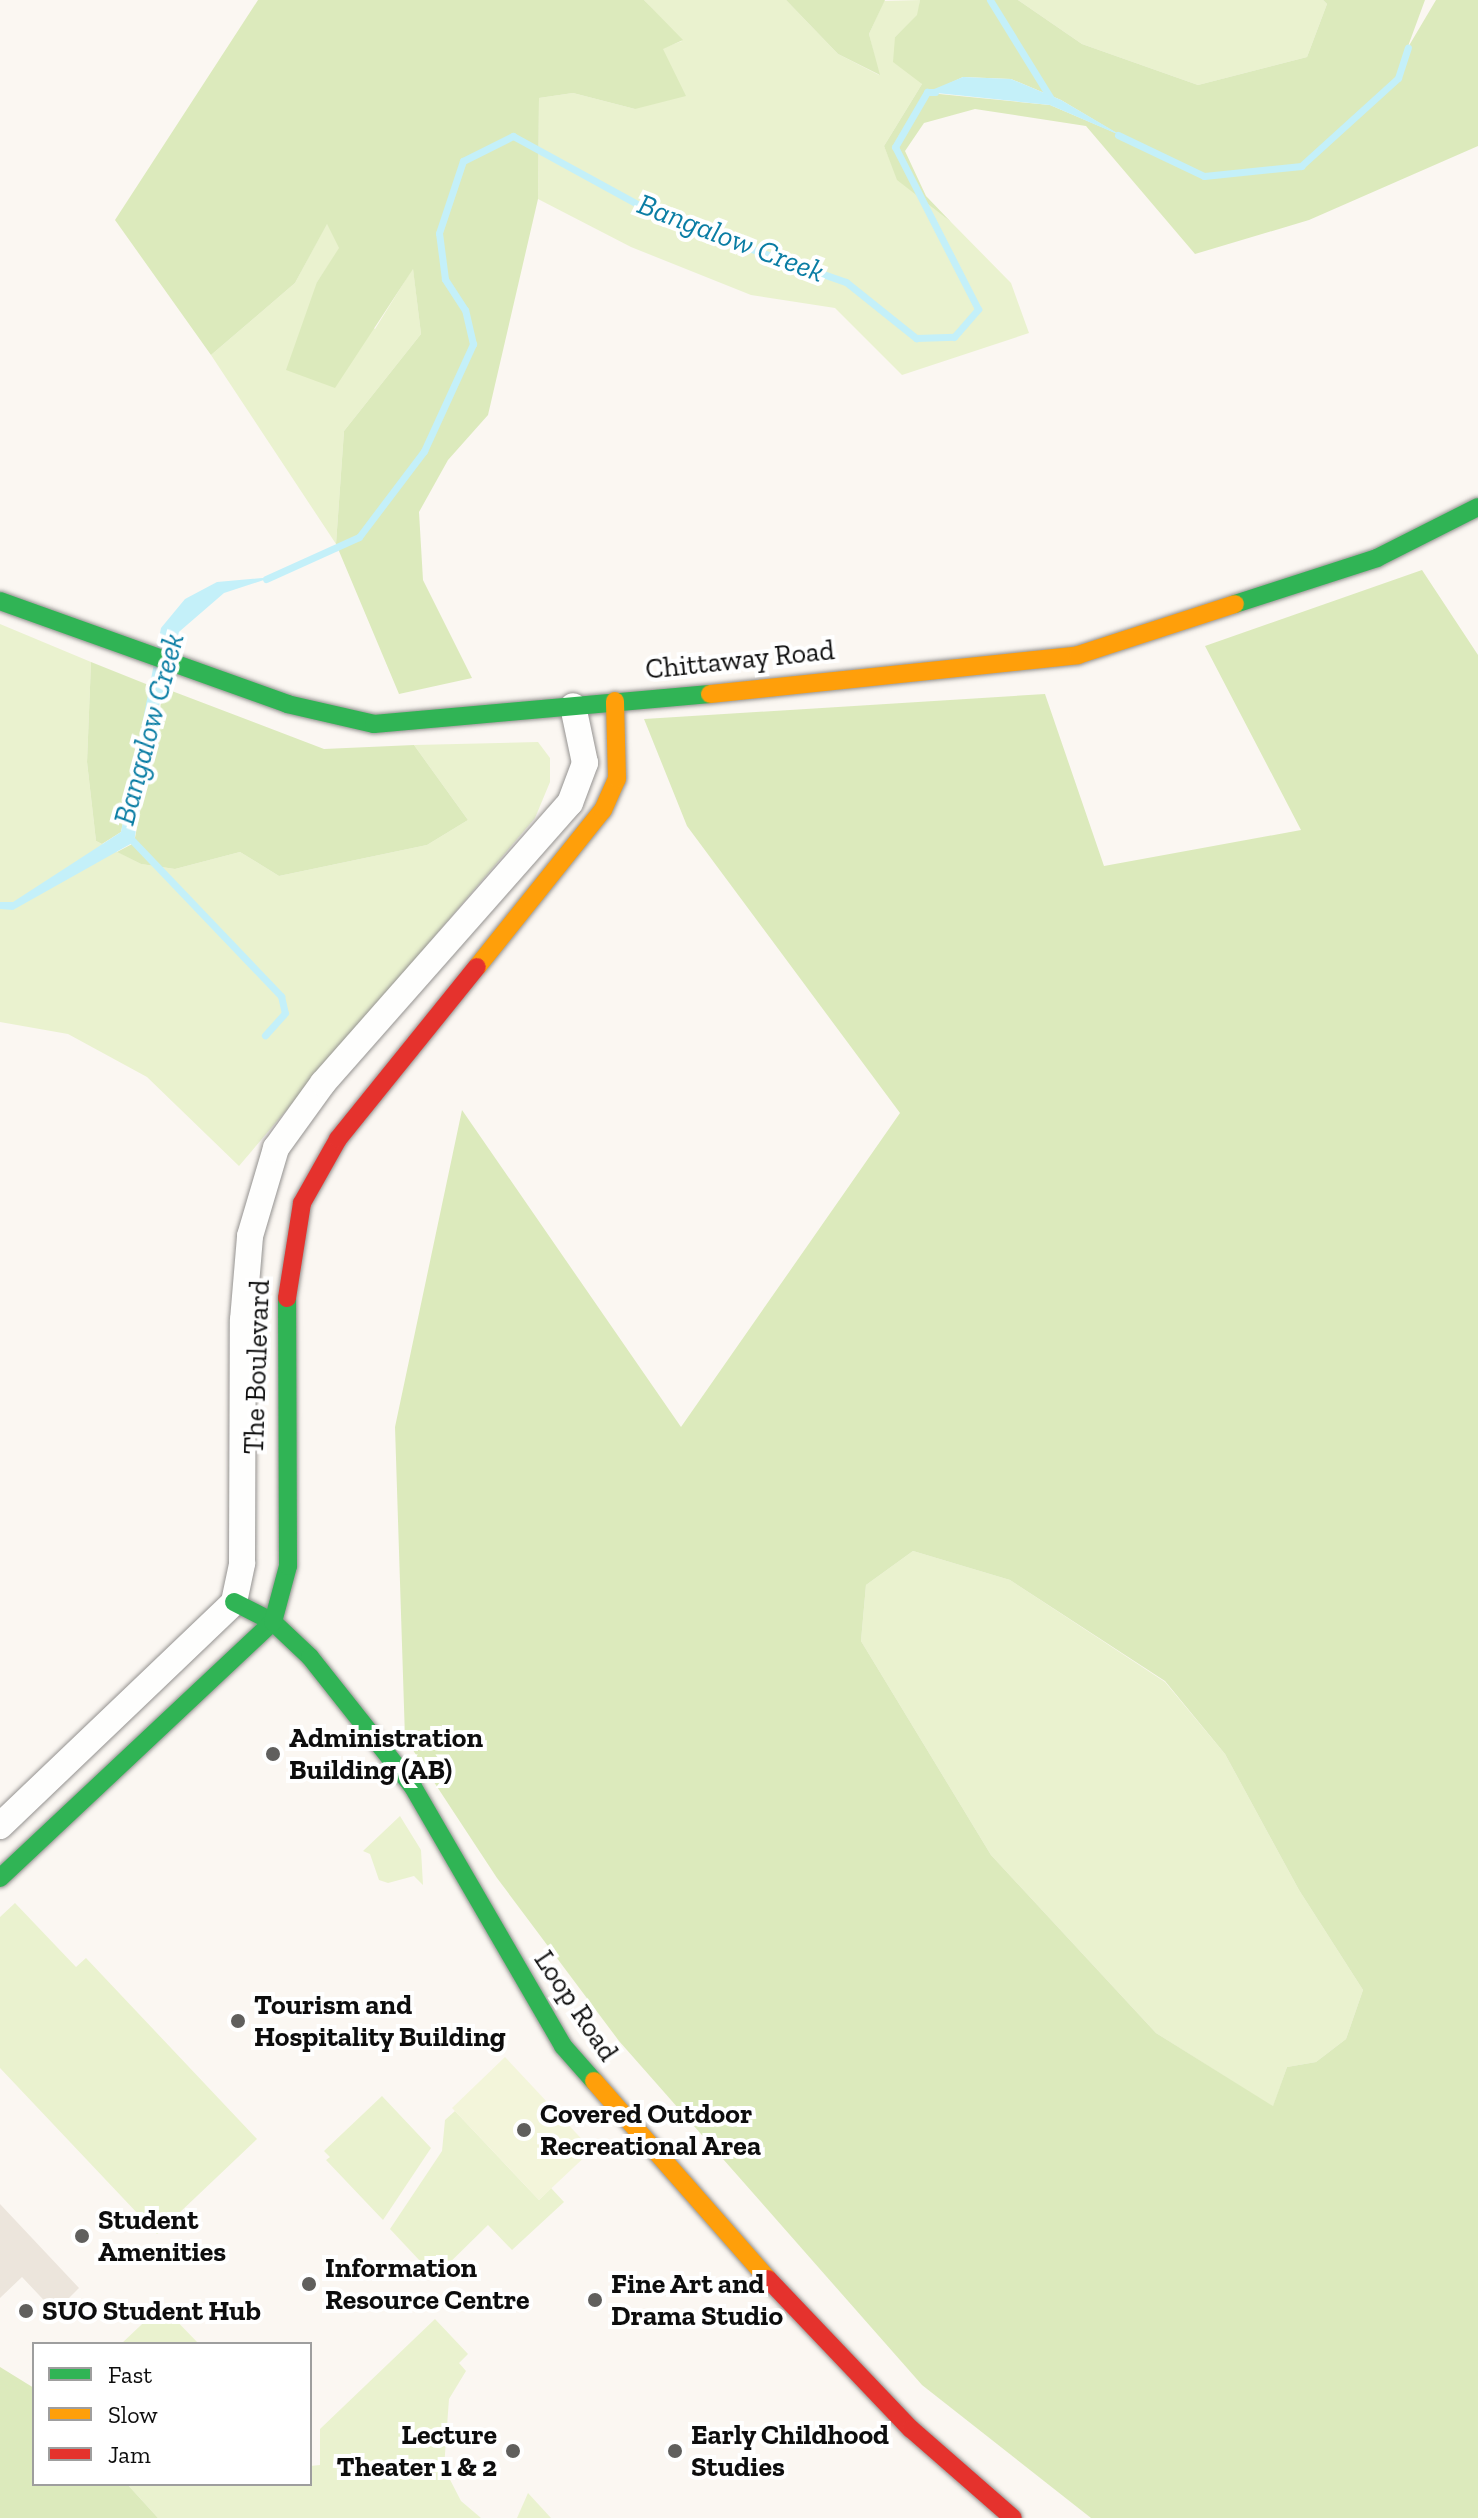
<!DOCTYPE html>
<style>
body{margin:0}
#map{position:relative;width:1478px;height:2518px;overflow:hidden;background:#fbf7f2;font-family:"Zilla Slab",serif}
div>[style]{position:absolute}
.green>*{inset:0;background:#eaf2cf}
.forest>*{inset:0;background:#dceabc}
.pitch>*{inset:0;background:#f3f5da}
.plaza>*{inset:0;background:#ece5dc}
.water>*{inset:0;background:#c4f0f9}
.stream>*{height:7px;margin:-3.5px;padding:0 3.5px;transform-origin:3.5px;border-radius:3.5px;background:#c4f0f9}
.roads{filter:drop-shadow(0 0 2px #949290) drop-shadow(0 0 2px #949290)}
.street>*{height:26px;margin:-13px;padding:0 13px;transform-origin:13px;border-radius:13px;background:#fefefd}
.fast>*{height:18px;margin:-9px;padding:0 9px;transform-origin:9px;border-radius:9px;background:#30b455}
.slow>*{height:18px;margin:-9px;padding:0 9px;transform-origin:9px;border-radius:9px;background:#ff9f0a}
.jam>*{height:18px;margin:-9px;padding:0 9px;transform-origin:9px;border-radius:9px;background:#e5322d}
.dots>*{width:22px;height:22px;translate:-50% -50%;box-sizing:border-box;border:4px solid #fff;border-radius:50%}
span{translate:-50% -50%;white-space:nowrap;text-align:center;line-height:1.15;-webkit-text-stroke:8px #fff;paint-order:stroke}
.street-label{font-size:28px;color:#0d0d0d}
.poi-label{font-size:28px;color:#0d0d0d;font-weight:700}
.left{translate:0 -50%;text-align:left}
.right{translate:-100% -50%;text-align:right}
.water-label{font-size:30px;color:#0a7da4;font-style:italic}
.legend{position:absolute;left:32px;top:2342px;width:280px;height:144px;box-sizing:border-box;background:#fff;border:2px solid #9e9e9e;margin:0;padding:10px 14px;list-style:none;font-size:24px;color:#0d0d0d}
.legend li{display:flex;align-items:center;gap:16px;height:40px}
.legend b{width:40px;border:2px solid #9e9e9e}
</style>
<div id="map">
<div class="green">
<i style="clip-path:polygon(644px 0,786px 0,838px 54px,879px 75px,869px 34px,884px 1px,920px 0,918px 15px,895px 37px,922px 84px,884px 146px,898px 180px,951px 222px,1011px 283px,1029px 333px,902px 375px,835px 308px,751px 295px,631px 247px,538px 199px,539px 98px,573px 93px,635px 109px,663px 48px,682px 41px)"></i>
<i style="clip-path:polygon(1018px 0,1323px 0,1327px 4px,1307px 57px,1198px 85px,1082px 44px)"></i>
<i style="clip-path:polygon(327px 223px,340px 248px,317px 282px,375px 329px,413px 268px,421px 334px,344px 431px,336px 544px,211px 355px,295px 283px)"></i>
<i style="clip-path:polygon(0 624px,91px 662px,87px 762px,96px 841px,141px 864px,175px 869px,240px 852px,279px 876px,427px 845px,468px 820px,414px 745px,538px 742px,550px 758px,550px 782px,535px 818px,239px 1166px,147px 1077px,68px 1034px,0 1022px)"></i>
<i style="clip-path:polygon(913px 1551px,1010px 1580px,1165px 1682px,1225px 1754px,1299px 1890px,1363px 1990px,1346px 2039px,1316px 2062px,1287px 2067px,1273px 2107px,1156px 2033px,991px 1855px,861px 1641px,866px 1585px)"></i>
<i style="clip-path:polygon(400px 1816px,421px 1850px,423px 1885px,414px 1876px,388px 1883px,379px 1880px,370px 1854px,363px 1851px)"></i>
<i style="clip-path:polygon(15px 1903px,76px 1967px,86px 1958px,257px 2139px,157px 2234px,0 2068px,0 1917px)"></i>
<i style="clip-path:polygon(382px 2096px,431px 2148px,383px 2220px,326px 2160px,330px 2157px,324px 2151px)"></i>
<i style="clip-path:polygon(455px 2111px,539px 2200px,551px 2188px,564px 2202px,512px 2250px,488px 2225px,435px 2277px,390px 2229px,442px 2151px,445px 2120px)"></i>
<i style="clip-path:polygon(159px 2308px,165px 2315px,168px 2312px,199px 2344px,121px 2344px)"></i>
<i style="clip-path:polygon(435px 2319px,468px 2354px,459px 2363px,466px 2371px,449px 2399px,444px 2468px,461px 2501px,481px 2518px,158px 2518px,127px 2484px,310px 2484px,310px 2466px,320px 2465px,320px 2429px)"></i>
<i style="clip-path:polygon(528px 2493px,551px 2518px,517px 2518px)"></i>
</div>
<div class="forest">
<i style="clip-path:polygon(258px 0,644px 0,683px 40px,663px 49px,686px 96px,635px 109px,573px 93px,539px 98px,538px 199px,488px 415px,448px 460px,419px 512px,423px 580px,472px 678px,399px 694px,336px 544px,344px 431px,421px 334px,413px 269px,335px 388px,286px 370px,317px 282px,339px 248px,327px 224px,295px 283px,211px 355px,115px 220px)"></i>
<i style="clip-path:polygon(786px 0,885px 0,869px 34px,880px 75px,838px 54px)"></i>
<i style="clip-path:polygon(evenodd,920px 0,1018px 0,1082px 44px,1198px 85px,1307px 57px,1327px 4px,1323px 0,1425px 0,1407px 49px,1436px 0,1478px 0,1478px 146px,1309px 220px,1195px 254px,1086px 126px,975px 109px,924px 123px,905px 151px,926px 196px,951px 222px,897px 180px,884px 146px,922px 84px,893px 62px,895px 37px,917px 15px,920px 0,963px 77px,1011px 79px,1061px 100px,1118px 134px,1050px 105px,929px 93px,963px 77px)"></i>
<i style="clip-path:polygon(evenodd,1422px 570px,1478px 655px,1478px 2518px,1091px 2518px,922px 2385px,619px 2041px,497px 1878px,405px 1738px,395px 1427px,462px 1110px,681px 1427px,900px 1113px,687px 826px,644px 719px,1045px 694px,1104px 866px,1301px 830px,1205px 646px,1422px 570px,913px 1551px,1010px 1580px,1165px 1681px,1225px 1754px,1299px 1890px,1363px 1990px,1346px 2039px,1316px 2062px,1287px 2067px,1273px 2106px,1156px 2033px,991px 1855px,861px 1641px,866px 1585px,913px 1551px)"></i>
<i style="clip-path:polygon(91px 662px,151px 686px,121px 832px,102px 844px,96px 841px,87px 762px)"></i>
<i style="clip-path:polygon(164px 688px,324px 749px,414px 745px,468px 820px,427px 845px,279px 876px,240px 852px,175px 869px,141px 864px,117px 852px,134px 843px)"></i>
<i style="clip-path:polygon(0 2367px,34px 2388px,34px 2484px,127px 2484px,158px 2518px,0 2518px)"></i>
</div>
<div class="pitch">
<i style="clip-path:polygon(505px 2057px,592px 2150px,539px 2200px,452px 2108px)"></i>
</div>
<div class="plaza">
<i style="clip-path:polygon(0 2204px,79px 2288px,55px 2312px,22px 2277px,0 2298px)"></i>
</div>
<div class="water">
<i style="clip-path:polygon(963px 77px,1011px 79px,1061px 100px,1124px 137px,1050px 105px,927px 92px)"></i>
<i style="clip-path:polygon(273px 577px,224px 593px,180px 631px,155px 720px,134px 842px,13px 910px,0 909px,0 902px,13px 902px,121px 832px,161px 628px,185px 599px,217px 582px)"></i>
</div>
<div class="stream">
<i style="left:990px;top:0;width:120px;rotate:58.3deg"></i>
<i style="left:1118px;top:135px;width:95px;rotate:25.5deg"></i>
<i style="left:1204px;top:176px;width:98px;rotate:-5.9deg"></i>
<i style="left:1301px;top:166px;width:131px;rotate:-42.2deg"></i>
<i style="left:1398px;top:78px;width:32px;rotate:-72deg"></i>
<i style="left:266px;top:579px;width:102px;rotate:-24.3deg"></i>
<i style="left:359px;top:537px;width:108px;rotate:-52.9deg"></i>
<i style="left:424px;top:451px;width:118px;rotate:-65.4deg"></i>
<i style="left:473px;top:344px;width:35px;rotate:-103deg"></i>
<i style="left:465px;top:310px;width:37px;rotate:-123deg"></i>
<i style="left:445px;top:279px;width:46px;rotate:-97.4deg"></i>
<i style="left:439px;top:233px;width:76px;rotate:-71.6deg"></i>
<i style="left:463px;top:161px;width:56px;rotate:-26.6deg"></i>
<i style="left:513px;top:136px;width:171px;rotate:28.7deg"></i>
<i style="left:663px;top:218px;width:194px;rotate:19.3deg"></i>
<i style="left:846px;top:282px;width:90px;rotate:38.7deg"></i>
<i style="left:916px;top:338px;width:38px;rotate:-2deg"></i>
<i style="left:954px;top:337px;width:37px;rotate:-49deg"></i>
<i style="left:978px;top:309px;width:182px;rotate:-117.1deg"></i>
<i style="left:895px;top:147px;width:64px;rotate:-59.8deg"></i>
<i style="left:927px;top:92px;width:8px"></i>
<i style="left:130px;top:838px;width:219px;rotate:46.3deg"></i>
<i style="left:281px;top:996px;width:17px;rotate:77deg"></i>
<i style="left:285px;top:1013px;width:30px;rotate:132deg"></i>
</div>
<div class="roads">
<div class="street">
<i style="left:0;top:1826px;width:324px;rotate:-43.7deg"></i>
<i style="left:234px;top:1602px;width:40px;rotate:-78deg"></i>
<i style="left:242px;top:1563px;width:243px;rotate:-89.8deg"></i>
<i style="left:243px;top:1320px;width:84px;rotate:-85.2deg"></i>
<i style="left:250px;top:1236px;width:92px;rotate:-73.5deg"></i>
<i style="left:276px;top:1148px;width:80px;rotate:-54.1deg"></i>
<i style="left:323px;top:1083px;width:373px;rotate:-48.6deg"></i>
<i style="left:570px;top:803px;width:43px;rotate:-69.4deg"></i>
<i style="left:585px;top:763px;width:58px;rotate:-101.9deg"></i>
</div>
<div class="fast">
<i style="left:0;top:601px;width:305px;rotate:19.7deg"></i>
<i style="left:287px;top:704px;width:89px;rotate:12.9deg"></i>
<i style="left:374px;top:724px;width:337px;rotate:-5.1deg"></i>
<i style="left:1235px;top:604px;width:149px;rotate:-17.9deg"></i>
<i style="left:1377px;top:558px;width:113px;rotate:-26.8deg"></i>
<i style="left:234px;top:1602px;width:44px;rotate:27.1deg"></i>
<i style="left:273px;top:1622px;width:51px;rotate:43.4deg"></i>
<i style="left:310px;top:1657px;width:166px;rotate:51.6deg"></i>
<i style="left:413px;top:1787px;width:299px;rotate:59.9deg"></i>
<i style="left:563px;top:2046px;width:47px;rotate:48.5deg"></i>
<i style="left:0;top:1878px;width:374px;rotate:-43.2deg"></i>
<i style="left:273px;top:1622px;width:58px;rotate:-75deg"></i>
<i style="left:288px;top:1566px;width:268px;rotate:-90.2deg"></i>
</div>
<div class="slow">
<i style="left:710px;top:694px;width:370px;rotate:-6deg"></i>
<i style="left:1078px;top:655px;width:165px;rotate:-18deg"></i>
<i style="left:477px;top:967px;width:201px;rotate:-51.3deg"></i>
<i style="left:603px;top:810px;width:34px;rotate:-66deg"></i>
<i style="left:617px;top:779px;width:78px;rotate:-91.5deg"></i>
<i style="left:594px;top:2081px;width:264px;rotate:48.7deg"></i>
</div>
<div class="jam">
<i style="left:287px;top:1298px;width:96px;rotate:-81deg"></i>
<i style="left:302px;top:1203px;width:73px;rotate:-60.6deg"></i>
<i style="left:338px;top:1139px;width:221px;rotate:-51.1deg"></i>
<i style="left:768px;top:2279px;width:207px;rotate:46.4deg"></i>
<i style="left:911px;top:2429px;width:135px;rotate:41.1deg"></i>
</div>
</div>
<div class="dots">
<i style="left:273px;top:1754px;background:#605f5d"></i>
<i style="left:238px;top:2021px;background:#605f5d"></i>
<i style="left:524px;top:2130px;background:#605f5d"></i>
<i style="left:82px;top:2236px;background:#605f5d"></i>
<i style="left:309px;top:2284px;background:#605f5d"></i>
<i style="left:595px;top:2300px;background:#605f5d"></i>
<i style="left:26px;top:2311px;background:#605f5d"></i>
<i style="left:513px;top:2451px;background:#605f5d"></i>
<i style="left:675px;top:2451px;background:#605f5d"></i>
</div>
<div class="street-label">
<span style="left:740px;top:660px;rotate:-6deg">Chittaway Road</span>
<span style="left:257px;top:1367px;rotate:-88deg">The Boulevard</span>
<span style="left:576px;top:2006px;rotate:56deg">Loop Road</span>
</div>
<div class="poi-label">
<span class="left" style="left:289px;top:1754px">Administration<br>Building (AB)</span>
<span class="left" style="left:254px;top:2021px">Tourism and<br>Hospitality Building</span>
<span class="left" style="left:540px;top:2130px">Covered Outdoor<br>Recreational Area</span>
<span class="left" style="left:98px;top:2236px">Student<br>Amenities</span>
<span class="left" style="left:325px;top:2284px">Information<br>Resource Centre</span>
<span class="left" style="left:611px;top:2300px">Fine Art and<br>Drama Studio</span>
<span class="left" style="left:42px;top:2311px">SUO Student Hub</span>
<span class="right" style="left:497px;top:2451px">Lecture<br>Theater 1 &amp; 2</span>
<span class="left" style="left:691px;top:2451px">Early Childhood<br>Studies</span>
</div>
<div class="water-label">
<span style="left:731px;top:238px;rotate:21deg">Bangalow Creek</span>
<span style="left:149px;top:729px;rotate:-75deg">Bangalow Creek</span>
</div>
<ul class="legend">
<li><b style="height:10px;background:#30b455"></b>Fast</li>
<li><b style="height:10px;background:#ff9f0a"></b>Slow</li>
<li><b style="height:10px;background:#e5322d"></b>Jam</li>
</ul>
</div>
